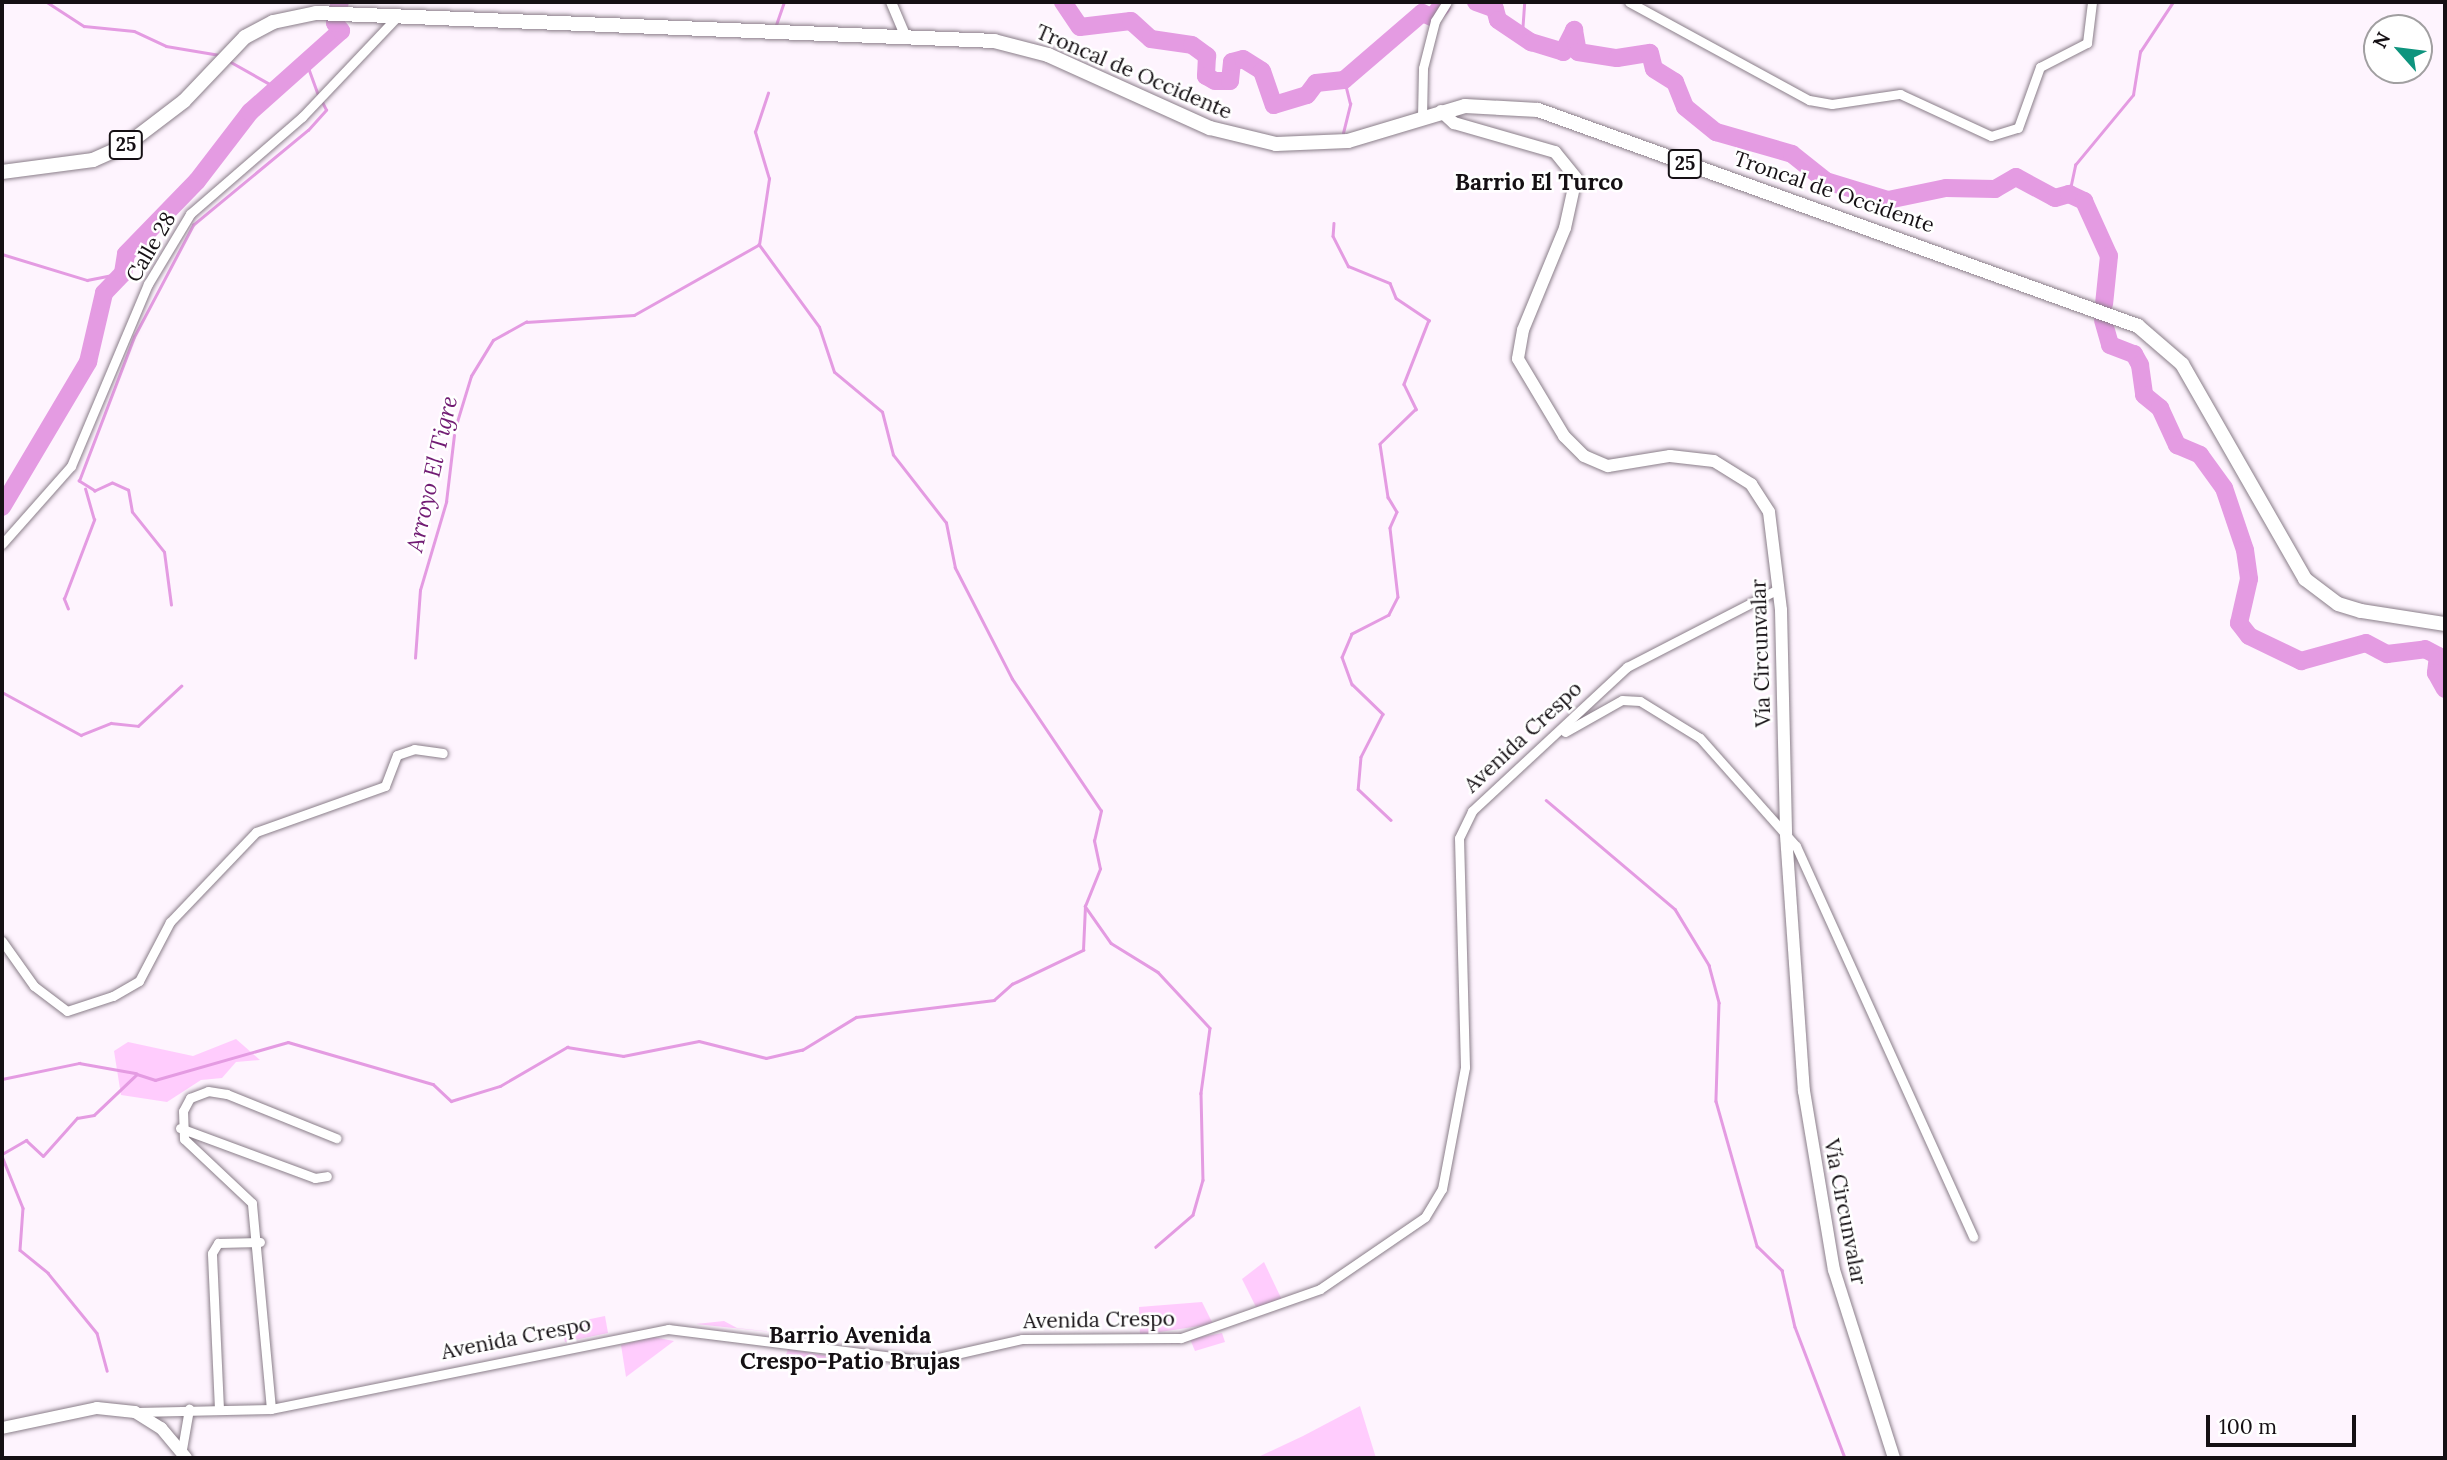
<!DOCTYPE html>
<meta charset="utf-8">
<style>
body{margin:0}
#map{position:relative;width:2447px;height:1460px;overflow:hidden;background:#fef4fe;font-family:Lora,serif}
div>[style]{position:absolute}
.green>*{inset:0;background:#ffccfd}
.stream>*{height:2.5px;margin:-1.25px;padding:0 1.25px;transform-origin:1.25px;border-radius:1.25px;background:#e49be2}
.river>*{height:18px;margin:-9px;padding:0 9px;transform-origin:9px;border-radius:9px;background:#e49be2}
.roads{filter:drop-shadow(0 0 2px #8a7e89) drop-shadow(0 0 2px #8a7e89)}
.minor>*{height:9px;margin:-4.5px;padding:0 4.5px;transform-origin:4.5px;border-radius:4.5px;background:#fff}
.tertiary>*{height:10px;margin:-5px;padding:0 5px;transform-origin:5px;border-radius:5px;background:#fff}
.secondary>*{height:12px;margin:-6px;padding:0 6px;transform-origin:6px;border-radius:6px;background:#fff}
.primary>*{height:14px;margin:-7px;padding:0 7px;transform-origin:7px;border-radius:7px;background:#fff}
span{translate:-50% -50%;white-space:nowrap;text-align:center;line-height:1.15;-webkit-text-stroke:5px #fff;paint-order:stroke}
.shield-label span{padding:2px 5px;background:#fff;border:2px solid;border-radius:5px;-webkit-text-stroke-width:0}
.shield-label{font-size:19px;color:#151014;font-weight:700}
.street-label{font-size:21px;color:#151014}
.neighbourhood-label{font-size:23px;color:#151014;font-weight:700}
.water-label{font-size:23px;color:#711b73;font-style:italic}
.frame{position:absolute;inset:0;border:4px solid #151014;pointer-events:none}
.north{position:absolute;left:2363px;top:14px;width:70px;height:70px;box-sizing:border-box;background:#fff;border:2px solid #a19fa1;border-radius:50%;rotate:298deg;font-size:19px;font-weight:700;line-height:28px;text-align:center;color:#151014}
.north::after{content:'';display:block;margin:auto;width:24px;height:32px;background:#0e947e;clip-path:polygon(50% 0,100% 100%,50% 72%,0 100%)}
.scale{position:absolute;left:2206px;top:1415px;width:150px;height:32px;box-sizing:border-box;border:4px solid #151014;border-top:0;padding-left:9px;font-size:21px;line-height:24px;white-space:nowrap;color:#151014;-webkit-text-stroke:5px #fff;paint-order:stroke}
</style>
<div id="map">
<div class="green">
<i style="clip-path:polygon(236px 1039px,260px 1060px,236px 1062px,222px 1078px,201px 1080px,167px 1102px,121px 1095px,114px 1051px,128px 1042px,193px 1056px)"></i>
<i style="clip-path:polygon(1264px 1262px,1282px 1300px,1256px 1307px,1242px 1279px)"></i>
<i style="clip-path:polygon(1202px 1302px,1213px 1324px,1140px 1335px,1139px 1307px)"></i>
<i style="clip-path:polygon(605px 1316px,608px 1333px,565px 1342px,561px 1325px)"></i>
<i style="clip-path:polygon(724px 1321px,737px 1328px,867px 1342px,696px 1324px)"></i>
<i style="clip-path:polygon(1222px 1333px,1225px 1342px,1195px 1351px,1190px 1339px)"></i>
<i style="clip-path:polygon(653px 1337px,674px 1341px,626px 1377px,621px 1345px)"></i>
<i style="clip-path:polygon(788px 1349px,852px 1360px,852px 1366px,786px 1355px)"></i>
<i style="clip-path:polygon(1360px 1406px,1376px 1458px,1256px 1458px,1303px 1436px)"></i>
</div>
<div class="stream">
<i style="left:47px;top:2px;width:44px;rotate:33deg"></i>
<i style="left:84px;top:26px;width:50px;rotate:5.7deg"></i>
<i style="left:134px;top:31px;width:35px;rotate:25deg"></i>
<i style="left:166px;top:46px;width:54px;rotate:9.6deg"></i>
<i style="left:776px;top:25px;width:24px;rotate:-71deg"></i>
<i style="left:1522px;top:34px;width:32px;rotate:-86deg"></i>
<i style="left:306px;top:61px;width:37px;rotate:70deg"></i>
<i style="left:231px;top:62px;width:51px;rotate:29.6deg"></i>
<i style="left:1343px;top:133px;width:30px;rotate:-76deg"></i>
<i style="left:1350px;top:104px;width:25px;rotate:-104deg"></i>
<i style="left:2069px;top:194px;width:30px;rotate:-78deg"></i>
<i style="left:2075px;top:165px;width:91px;rotate:-50.4deg"></i>
<i style="left:2133px;top:95px;width:44px;rotate:-80.8deg"></i>
<i style="left:2140px;top:52px;width:60px;rotate:-56.6deg"></i>
<i style="left:1334px;top:223px;width:13px;rotate:94deg"></i>
<i style="left:1333px;top:236px;width:34px;rotate:63deg"></i>
<i style="left:1348px;top:266px;width:45px;rotate:22deg"></i>
<i style="left:1390px;top:283px;width:16px;rotate:68deg"></i>
<i style="left:1396px;top:298px;width:40px;rotate:34deg"></i>
<i style="left:1429px;top:320px;width:69px;rotate:111.3deg"></i>
<i style="left:1404px;top:384px;width:28px;rotate:64deg"></i>
<i style="left:1416px;top:409px;width:50px;rotate:135.8deg"></i>
<i style="left:1380px;top:444px;width:54px;rotate:81.4deg"></i>
<i style="left:1388px;top:497px;width:17px;rotate:59deg"></i>
<i style="left:1397px;top:512px;width:17px;rotate:114deg"></i>
<i style="left:1390px;top:528px;width:69px;rotate:83.4deg"></i>
<i style="left:1398px;top:597px;width:20px;rotate:117deg"></i>
<i style="left:1389px;top:615px;width:42px;rotate:152.8deg"></i>
<i style="left:1352px;top:634px;width:25px;rotate:113deg"></i>
<i style="left:1342px;top:657px;width:29px;rotate:70deg"></i>
<i style="left:1352px;top:684px;width:43px;rotate:44.1deg"></i>
<i style="left:1383px;top:714px;width:48px;rotate:117.1deg"></i>
<i style="left:1361px;top:757px;width:32px;rotate:95deg"></i>
<i style="left:1358px;top:789px;width:45px;rotate:43.2deg"></i>
<i style="left:2px;top:254px;width:89px;rotate:17deg"></i>
<i style="left:87px;top:280px;width:37px;rotate:-11deg"></i>
<i style="left:456px;top:425px;width:51px;rotate:-73deg"></i>
<i style="left:471px;top:376px;width:42px;rotate:-58.6deg"></i>
<i style="left:493px;top:340px;width:38px;rotate:-29deg"></i>
<i style="left:526px;top:322px;width:108px;rotate:-3.7deg"></i>
<i style="left:634px;top:315px;width:142px;rotate:-29.4deg"></i>
<i style="left:171px;top:605px;width:53px;rotate:-97.5deg"></i>
<i style="left:164px;top:552px;width:51px;rotate:-128.7deg"></i>
<i style="left:132px;top:512px;width:22px;rotate:-100deg"></i>
<i style="left:128px;top:490px;width:17px;rotate:-156deg"></i>
<i style="left:112px;top:483px;width:19px;rotate:155deg"></i>
<i style="left:95px;top:491px;width:19px;rotate:-148deg"></i>
<i style="left:79px;top:481px;width:154px;rotate:-69.1deg"></i>
<i style="left:134px;top:337px;width:127px;rotate:-62.2deg"></i>
<i style="left:193px;top:225px;width:149px;rotate:-39.6deg"></i>
<i style="left:308px;top:130px;width:27px;rotate:-48deg"></i>
<i style="left:326px;top:110px;width:9px;rotate:-117deg"></i>
<i style="left:68px;top:609px;width:11px;rotate:-112deg"></i>
<i style="left:64px;top:599px;width:85px;rotate:-69.2deg"></i>
<i style="left:94px;top:520px;width:32px;rotate:-106deg"></i>
<i style="left:415px;top:658px;width:68px;rotate:-85.8deg"></i>
<i style="left:420px;top:590px;width:92px;rotate:-73.5deg"></i>
<i style="left:446px;top:502px;width:67px;rotate:-83.2deg"></i>
<i style="left:2px;top:692px;width:90px;rotate:28.6deg"></i>
<i style="left:81px;top:735px;width:32px;rotate:-22deg"></i>
<i style="left:111px;top:723px;width:27px;rotate:6deg"></i>
<i style="left:138px;top:726px;width:59px;rotate:-42.9deg"></i>
<i style="left:2px;top:763px;width:15px;rotate:90deg"></i>
<i style="left:1546px;top:800px;width:169px;rotate:40.2deg"></i>
<i style="left:1675px;top:909px;width:66px;rotate:58.7deg"></i>
<i style="left:1709px;top:965px;width:39px;rotate:75deg"></i>
<i style="left:1719px;top:1003px;width:98px;rotate:91.8deg"></i>
<i style="left:1716px;top:1101px;width:151px;rotate:74.2deg"></i>
<i style="left:1757px;top:1246px;width:35px;rotate:44deg"></i>
<i style="left:1782px;top:1270px;width:58px;rotate:77.2deg"></i>
<i style="left:1795px;top:1327px;width:140px;rotate:69.1deg"></i>
<i style="left:1085px;top:906px;width:45px;rotate:54.9deg"></i>
<i style="left:1111px;top:943px;width:55px;rotate:31.7deg"></i>
<i style="left:1158px;top:972px;width:76px;rotate:47.1deg"></i>
<i style="left:1210px;top:1028px;width:66px;rotate:97.9deg"></i>
<i style="left:1201px;top:1093px;width:87px;rotate:88.7deg"></i>
<i style="left:1203px;top:1180px;width:36px;rotate:106deg"></i>
<i style="left:1193px;top:1215px;width:49px;rotate:139.1deg"></i>
<i style="left:2px;top:1079px;width:79px;rotate:-11.7deg"></i>
<i style="left:79px;top:1063px;width:58px;rotate:10deg"></i>
<i style="left:2px;top:1154px;width:28px;rotate:-30deg"></i>
<i style="left:26px;top:1140px;width:23px;rotate:43deg"></i>
<i style="left:43px;top:1156px;width:51px;rotate:-48.2deg"></i>
<i style="left:77px;top:1118px;width:17px;rotate:-10deg"></i>
<i style="left:94px;top:1115px;width:59px;rotate:-43.6deg"></i>
<i style="left:137px;top:1074px;width:19px;rotate:18deg"></i>
<i style="left:155px;top:1080px;width:138px;rotate:-15.9deg"></i>
<i style="left:288px;top:1042px;width:151px;rotate:16.2deg"></i>
<i style="left:433px;top:1084px;width:25px;rotate:43deg"></i>
<i style="left:451px;top:1101px;width:51px;rotate:-17deg"></i>
<i style="left:500px;top:1086px;width:78px;rotate:-30.2deg"></i>
<i style="left:567px;top:1047px;width:57px;rotate:9.1deg"></i>
<i style="left:623px;top:1056px;width:77px;rotate:-11.2deg"></i>
<i style="left:699px;top:1041px;width:69px;rotate:14.2deg"></i>
<i style="left:766px;top:1058px;width:37px;rotate:-13deg"></i>
<i style="left:802px;top:1050px;width:63px;rotate:-31.4deg"></i>
<i style="left:856px;top:1017px;width:139px;rotate:-7deg"></i>
<i style="left:994px;top:1000px;width:24px;rotate:-42deg"></i>
<i style="left:1012px;top:984px;width:79px;rotate:-25.6deg"></i>
<i style="left:1083px;top:950px;width:44px;rotate:-87.4deg"></i>
<i style="left:1085px;top:906px;width:40px;rotate:-68deg"></i>
<i style="left:1100px;top:869px;width:29px;rotate:-102deg"></i>
<i style="left:1094px;top:841px;width:31px;rotate:-77deg"></i>
<i style="left:1101px;top:811px;width:159px;rotate:-124deg"></i>
<i style="left:1012px;top:679px;width:125px;rotate:-117.2deg"></i>
<i style="left:955px;top:568px;width:46px;rotate:-101.3deg"></i>
<i style="left:946px;top:523px;width:86px;rotate:-127.9deg"></i>
<i style="left:893px;top:455px;width:44px;rotate:-104.3deg"></i>
<i style="left:882px;top:412px;width:62px;rotate:-140.2deg"></i>
<i style="left:834px;top:372px;width:47px;rotate:-108.4deg"></i>
<i style="left:819px;top:327px;width:102px;rotate:-126.2deg"></i>
<i style="left:759px;top:245px;width:67px;rotate:-81.4deg"></i>
<i style="left:769px;top:179px;width:49px;rotate:-106.6deg"></i>
<i style="left:755px;top:132px;width:41px;rotate:-71.6deg"></i>
<i style="left:2px;top:1156px;width:56px;rotate:68deg"></i>
<i style="left:23px;top:1208px;width:42px;rotate:94.1deg"></i>
<i style="left:20px;top:1250px;width:36px;rotate:39deg"></i>
<i style="left:48px;top:1273px;width:77px;rotate:50.8deg"></i>
<i style="left:97px;top:1333px;width:39px;rotate:75deg"></i>
</div>
<div class="river">
<i style="left:1063px;top:2px;width:30px;rotate:56deg"></i>
<i style="left:1080px;top:27px;width:51px;rotate:-6.7deg"></i>
<i style="left:1131px;top:21px;width:27px;rotate:42deg"></i>
<i style="left:1151px;top:39px;width:41px;rotate:8.3deg"></i>
<i style="left:1192px;top:45px;width:19px;rotate:36deg"></i>
<i style="left:1207px;top:56px;width:20px;rotate:93deg"></i>
<i style="left:1206px;top:76px;width:10px;rotate:29deg"></i>
<i style="left:1215px;top:81px;width:15px"></i>
<i style="left:1230px;top:81px;width:19px;rotate:-84deg"></i>
<i style="left:1232px;top:62px;width:11px;rotate:-15deg"></i>
<i style="left:1243px;top:59px;width:22px;rotate:32deg"></i>
<i style="left:1262px;top:71px;width:36px;rotate:71deg"></i>
<i style="left:1274px;top:105px;width:34px;rotate:-17deg"></i>
<i style="left:1307px;top:95px;width:15px;rotate:-53deg"></i>
<i style="left:1316px;top:83px;width:28px;rotate:-6deg"></i>
<i style="left:1344px;top:80px;width:103px;rotate:-40.7deg"></i>
<i style="left:1422px;top:13px;width:11px;rotate:22deg"></i>
<i style="left:1432px;top:17px;width:15px;rotate:-48deg"></i>
<i style="left:1476px;top:2px;width:20px;rotate:20deg"></i>
<i style="left:1495px;top:9px;width:11px;rotate:75deg"></i>
<i style="left:1498px;top:20px;width:40px;rotate:34deg"></i>
<i style="left:1531px;top:42px;width:34px;rotate:17deg"></i>
<i style="left:1563px;top:52px;width:25px;rotate:-63deg"></i>
<i style="left:1574px;top:30px;width:22px;rotate:80deg"></i>
<i style="left:1578px;top:52px;width:39px;rotate:9deg"></i>
<i style="left:1617px;top:58px;width:33px;rotate:-9deg"></i>
<i style="left:1650px;top:53px;width:16px;rotate:76deg"></i>
<i style="left:1654px;top:69px;width:25px;rotate:32deg"></i>
<i style="left:1675px;top:82px;width:27px;rotate:68deg"></i>
<i style="left:1685px;top:107px;width:40px;rotate:39deg"></i>
<i style="left:1716px;top:132px;width:79px;rotate:16.1deg"></i>
<i style="left:1792px;top:154px;width:43px;rotate:38.5deg"></i>
<i style="left:1826px;top:181px;width:65px;rotate:17deg"></i>
<i style="left:1888px;top:200px;width:59px;rotate:-11.7deg"></i>
<i style="left:1946px;top:188px;width:49px;rotate:1.2deg"></i>
<i style="left:1995px;top:189px;width:24px;rotate:-30deg"></i>
<i style="left:2016px;top:177px;width:44px;rotate:28.3deg"></i>
<i style="left:2055px;top:198px;width:15px;rotate:-16deg"></i>
<i style="left:2069px;top:194px;width:17px;rotate:25deg"></i>
<i style="left:2084px;top:201px;width:60px;rotate:65.6deg"></i>
<i style="left:2109px;top:256px;width:48px;rotate:95.9deg"></i>
<i style="left:2103px;top:320px;width:26px;rotate:74deg"></i>
<i style="left:2110px;top:345px;width:26px;rotate:21deg"></i>
<i style="left:2134px;top:354px;width:13px;rotate:61deg"></i>
<i style="left:2140px;top:365px;width:30px;rotate:82deg"></i>
<i style="left:2144px;top:395px;width:21px;rotate:39deg"></i>
<i style="left:2160px;top:408px;width:41px;rotate:65.3deg"></i>
<i style="left:2177px;top:445px;width:25px;rotate:23deg"></i>
<i style="left:2200px;top:455px;width:41px;rotate:54deg"></i>
<i style="left:2224px;top:488px;width:65px;rotate:71.3deg"></i>
<i style="left:2245px;top:550px;width:29px;rotate:82deg"></i>
<i style="left:2249px;top:579px;width:45px;rotate:102.8deg"></i>
<i style="left:2239px;top:623px;width:16px;rotate:52deg"></i>
<i style="left:2249px;top:636px;width:58px;rotate:25.7deg"></i>
<i style="left:2301px;top:661px;width:67px;rotate:-15.5deg"></i>
<i style="left:2366px;top:643px;width:24px;rotate:28deg"></i>
<i style="left:2387px;top:654px;width:38px;rotate:-7deg"></i>
<i style="left:2425px;top:649px;width:15px;rotate:28deg"></i>
<i style="left:2438px;top:656px;width:17px;rotate:97deg"></i>
<i style="left:2436px;top:673px;width:18px;rotate:61deg"></i>
<i style="left:2px;top:507px;width:169px;rotate:-59.3deg"></i>
<i style="left:88px;top:362px;width:71px;rotate:-76.9deg"></i>
<i style="left:104px;top:293px;width:28px;rotate:-46deg"></i>
<i style="left:123px;top:273px;width:19px;rotate:-81deg"></i>
<i style="left:126px;top:254px;width:102px;rotate:-45.8deg"></i>
<i style="left:197px;top:181px;width:87px;rotate:-52.5deg"></i>
<i style="left:250px;top:112px;width:122px;rotate:-41.7deg"></i>
<i style="left:341px;top:31px;width:10px;rotate:-127deg"></i>
<i style="left:335px;top:23px;width:22px;rotate:-77deg"></i>
</div>
<div class="roads">
<div class="minor">
<i style="left:1629px;top:2px;width:205px;rotate:28.6deg"></i>
<i style="left:1809px;top:100px;width:23px;rotate:10deg"></i>
<i style="left:1832px;top:104px;width:69px;rotate:-8.4deg"></i>
<i style="left:1900px;top:94px;width:100px;rotate:24.8deg"></i>
<i style="left:1991px;top:136px;width:28px;rotate:-17deg"></i>
<i style="left:2018px;top:128px;width:65px;rotate:-70.2deg"></i>
<i style="left:2040px;top:67px;width:53px;rotate:-27.1deg"></i>
<i style="left:2087px;top:43px;width:41px;rotate:-83deg"></i>
<i style="left:1422px;top:117px;width:49px;rotate:-88.8deg"></i>
<i style="left:1423px;top:68px;width:49px;rotate:-75.7deg"></i>
<i style="left:1435px;top:21px;width:22px;rotate:-58deg"></i>
<i style="left:2px;top:544px;width:104px;rotate:-48.5deg"></i>
<i style="left:71px;top:466px;width:198px;rotate:-67.1deg"></i>
<i style="left:148px;top:284px;width:82px;rotate:-59deg"></i>
<i style="left:190px;top:214px;width:148px;rotate:-40.9deg"></i>
<i style="left:302px;top:117px;width:139px;rotate:-46.5deg"></i>
<i style="left:1565px;top:732px;width:65px;rotate:-29.3deg"></i>
<i style="left:1622px;top:700px;width:18px;rotate:3deg"></i>
<i style="left:1640px;top:701px;width:70px;rotate:31.7deg"></i>
<i style="left:1700px;top:738px;width:144px;rotate:48.4deg"></i>
<i style="left:1796px;top:846px;width:429px;rotate:65.6deg"></i>
<i style="left:2px;top:941px;width:55px;rotate:54.6deg"></i>
<i style="left:34px;top:986px;width:41px;rotate:37.1deg"></i>
<i style="left:67px;top:1011px;width:48px;rotate:-18.1deg"></i>
<i style="left:113px;top:996px;width:30px;rotate:-30deg"></i>
<i style="left:139px;top:981px;width:67px;rotate:-62.3deg"></i>
<i style="left:170px;top:922px;width:124px;rotate:-46.3deg"></i>
<i style="left:256px;top:832px;width:137px;rotate:-19.6deg"></i>
<i style="left:385px;top:786px;width:33px;rotate:-69deg"></i>
<i style="left:397px;top:755px;width:18px;rotate:-19deg"></i>
<i style="left:414px;top:749px;width:29px;rotate:8deg"></i>
<i style="left:180px;top:1128px;width:144px;rotate:20.3deg"></i>
<i style="left:315px;top:1178px;width:12px;rotate:-9deg"></i>
<i style="left:219px;top:1409px;width:156px;rotate:-92.6deg"></i>
<i style="left:212px;top:1253px;width:12px;rotate:-59deg"></i>
<i style="left:218px;top:1243px;width:42px;rotate:-1.4deg"></i>
<i style="left:271px;top:1409px;width:207px;rotate:-95.3deg"></i>
<i style="left:252px;top:1203px;width:93px;rotate:-136.7deg"></i>
<i style="left:184px;top:1139px;width:28px;rotate:-92deg"></i>
<i style="left:183px;top:1111px;width:15px;rotate:-62deg"></i>
<i style="left:190px;top:1098px;width:19px;rotate:-21deg"></i>
<i style="left:208px;top:1091px;width:19px;rotate:9deg"></i>
<i style="left:227px;top:1094px;width:118px;rotate:22deg"></i>
<i style="left:137px;top:1412px;width:134px;rotate:-1.3deg"></i>
<i style="left:271px;top:1409px;width:405px;rotate:-11.4deg"></i>
<i style="left:668px;top:1329px;width:259px;rotate:7.1deg"></i>
<i style="left:925px;top:1361px;width:99px;rotate:-12.8deg"></i>
<i style="left:1022px;top:1339px;width:159px;rotate:-0.4deg"></i>
<i style="left:1181px;top:1338px;width:147px;rotate:-19.4deg"></i>
<i style="left:1320px;top:1289px;width:127px;rotate:-34.4deg"></i>
<i style="left:1425px;top:1217px;width:33px;rotate:-59deg"></i>
<i style="left:1442px;top:1189px;width:124px;rotate:-79.3deg"></i>
<i style="left:1465px;top:1067px;width:229px;rotate:-91.5deg"></i>
<i style="left:1459px;top:838px;width:30px;rotate:-64deg"></i>
<i style="left:1472px;top:811px;width:212px;rotate:-42.9deg"></i>
<i style="left:1627px;top:667px;width:170px;rotate:-27.3deg"></i>
<i style="left:182px;top:1449px;width:41px;rotate:-80.1deg"></i>
</div>
<div class="tertiary">
<i style="left:891px;top:2px;width:36px;rotate:67deg"></i>
</div>
<div class="secondary">
<i style="left:1441px;top:111px;width:18px;rotate:43deg"></i>
<i style="left:1454px;top:123px;width:105px;rotate:16deg"></i>
<i style="left:1555px;top:152px;width:33px;rotate:51deg"></i>
<i style="left:1576px;top:178px;width:51px;rotate:102.4deg"></i>
<i style="left:1565px;top:228px;width:110px;rotate:112.4deg"></i>
<i style="left:1523px;top:330px;width:29px;rotate:100deg"></i>
<i style="left:1518px;top:359px;width:90px;rotate:59.1deg"></i>
<i style="left:1564px;top:436px;width:28px;rotate:45deg"></i>
<i style="left:1584px;top:456px;width:26px;rotate:23deg"></i>
<i style="left:1608px;top:466px;width:63px;rotate:-9.2deg"></i>
<i style="left:1670px;top:456px;width:44px;rotate:6.5deg"></i>
<i style="left:1714px;top:461px;width:44px;rotate:31.9deg"></i>
<i style="left:1751px;top:484px;width:33px;rotate:57deg"></i>
<i style="left:1769px;top:512px;width:99px;rotate:83deg"></i>
<i style="left:1781px;top:610px;width:225px;rotate:88.7deg"></i>
<i style="left:1786px;top:835px;width:257px;rotate:86deg"></i>
<i style="left:1804px;top:1091px;width:181px;rotate:80.5deg"></i>
<i style="left:1834px;top:1270px;width:197px;rotate:72.3deg"></i>
<i style="left:2px;top:1428px;width:97px;rotate:-11.9deg"></i>
<i style="left:97px;top:1408px;width:38px;rotate:6deg"></i>
<i style="left:135px;top:1412px;width:31px;rotate:32deg"></i>
<i style="left:161px;top:1428px;width:39px;rotate:50deg"></i>
</div>
<div class="primary">
<i style="left:2px;top:172px;width:92px;rotate:-7.5deg"></i>
<i style="left:93px;top:160px;width:35px;rotate:-24deg"></i>
<i style="left:125px;top:146px;width:74px;rotate:-37.3deg"></i>
<i style="left:184px;top:101px;width:88px;rotate:-46.4deg"></i>
<i style="left:245px;top:37px;width:32px;rotate:-28deg"></i>
<i style="left:273px;top:22px;width:44px;rotate:-11.8deg"></i>
<i style="left:316px;top:13px;width:679px;rotate:2.36deg"></i>
<i style="left:994px;top:41px;width:56px;rotate:14.5deg"></i>
<i style="left:1048px;top:55px;width:178px;rotate:24.3deg"></i>
<i style="left:1210px;top:128px;width:68px;rotate:13.6deg"></i>
<i style="left:1276px;top:144px;width:72px;rotate:-2.4deg"></i>
<i style="left:1348px;top:141px;width:122px;rotate:-16.7deg"></i>
<i style="left:1465px;top:106px;width:73px;rotate:3.1deg"></i>
<i style="left:1538px;top:110px;width:638px;rotate:19.8deg"></i>
<i style="left:2138px;top:326px;width:58px;rotate:40.8deg"></i>
<i style="left:2182px;top:364px;width:248px;rotate:60.2deg"></i>
<i style="left:2305px;top:579px;width:41px;rotate:37.1deg"></i>
<i style="left:2338px;top:604px;width:24px;rotate:17deg"></i>
<i style="left:2361px;top:611px;width:85px;rotate:8.8deg"></i>
</div>
</div>
<div class="shield-label">
<span style="left:126px;top:145px">25</span>
<span style="left:1685px;top:164px">25</span>
</div>
<div class="street-label">
<span style="left:1134px;top:72px;rotate:23deg">Troncal de Occidente</span>
<span style="left:1834px;top:192px;rotate:19deg">Troncal de Occidente</span>
<span style="left:151px;top:247px;rotate:-60deg">Calle 28</span>
<span style="left:1761px;top:653px;rotate:-92deg">Vía Circunvalar</span>
<span style="left:1523px;top:737px;rotate:-43deg">Avenida Crespo</span>
<span style="left:1845px;top:1212px;rotate:79deg">Vía Circunvalar</span>
<span style="left:1099px;top:1320px;rotate:-1deg">Avenida Crespo</span>
<span style="left:516px;top:1338px;rotate:-11deg">Avenida Crespo</span>
</div>
<div class="neighbourhood-label">
<span style="left:1539px;top:182px">Barrio El Turco</span>
<span style="left:850px;top:1348px">Barrio Avenida<br>Crespo-Patio Brujas</span>
</div>
<div class="water-label">
<span style="left:432px;top:474px;rotate:-77deg">Arroyo El Tigre</span>
</div>
<div class="frame"></div>
<div class="north">N</div>
<div class="scale">100 m</div>
</div>
